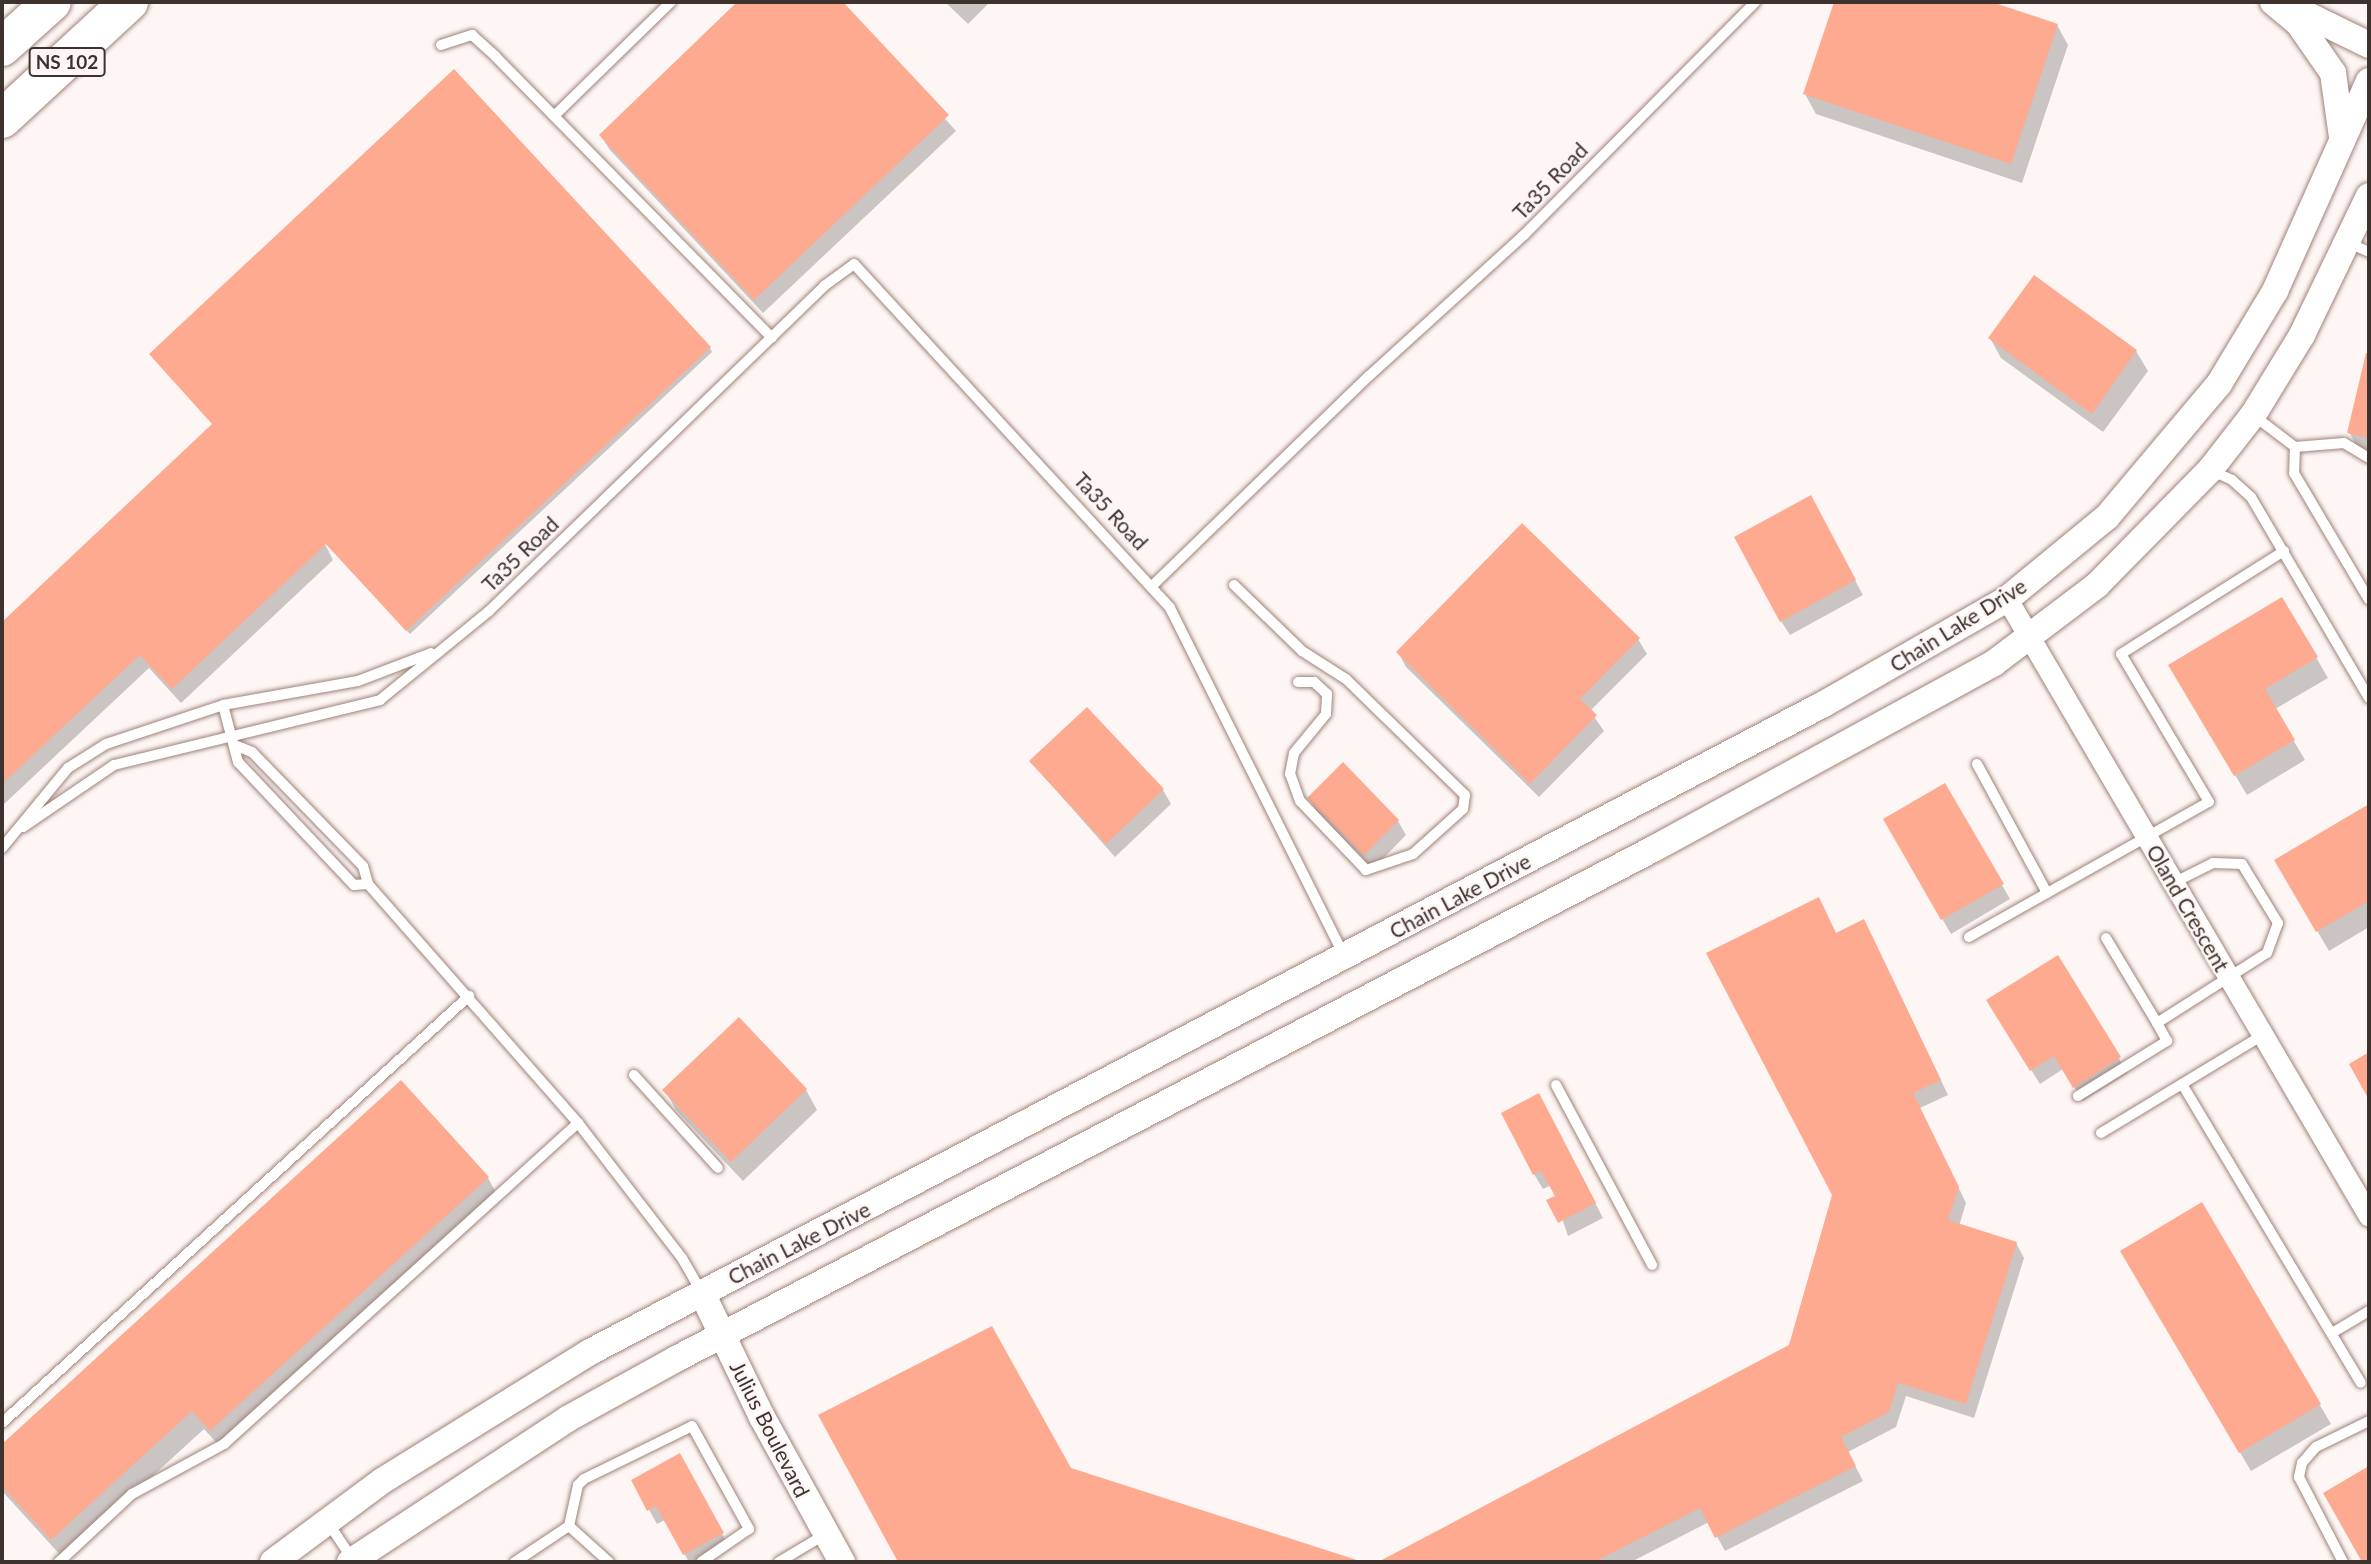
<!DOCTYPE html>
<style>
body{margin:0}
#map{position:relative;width:2371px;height:1564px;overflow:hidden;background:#fdf6f4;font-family:Lato,sans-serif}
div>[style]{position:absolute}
.shadow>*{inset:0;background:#0003}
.building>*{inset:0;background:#feaa91}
.roads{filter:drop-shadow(0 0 2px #9f8279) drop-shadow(0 0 2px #9f8279)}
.service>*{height:10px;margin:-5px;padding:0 5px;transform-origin:5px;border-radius:5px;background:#fff}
.minor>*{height:21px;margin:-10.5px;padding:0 10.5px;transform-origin:10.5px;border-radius:10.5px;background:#fff}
.tertiary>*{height:26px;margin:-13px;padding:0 13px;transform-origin:13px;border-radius:13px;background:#fff}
.motorway>*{height:38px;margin:-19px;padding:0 19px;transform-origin:19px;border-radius:19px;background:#fff}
span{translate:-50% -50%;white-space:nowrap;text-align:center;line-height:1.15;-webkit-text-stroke:5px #fdf6f4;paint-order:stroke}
.shield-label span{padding:2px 5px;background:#fdf6f4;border:2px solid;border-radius:5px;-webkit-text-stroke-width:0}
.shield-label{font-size:19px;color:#3e322e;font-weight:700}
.street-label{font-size:21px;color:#3e322e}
.frame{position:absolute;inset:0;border:4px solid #3e322e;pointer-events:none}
</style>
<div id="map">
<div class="shadow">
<i style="clip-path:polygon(734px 2px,840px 2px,956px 131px,763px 313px,610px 150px,601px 136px,738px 6px)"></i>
<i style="clip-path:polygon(945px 2px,990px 2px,968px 24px)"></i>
<i style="clip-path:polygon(1836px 2px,1987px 2px,2057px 25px,2068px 45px,2022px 183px,1816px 114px,1805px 94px)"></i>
<i style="clip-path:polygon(2035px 277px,2136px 351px,2148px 371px,2103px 432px,2001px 358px,1990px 338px)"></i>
<i style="clip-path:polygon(710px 348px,712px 352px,410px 634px,324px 542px,333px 560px,181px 703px,149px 668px,2px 806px,2px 624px,212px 426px)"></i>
<i style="clip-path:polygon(2367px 355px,2369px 355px,2369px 454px,2360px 452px,2349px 432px)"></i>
<i style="clip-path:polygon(1818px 512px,1863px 595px,1790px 635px,1781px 621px)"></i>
<i style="clip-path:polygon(2282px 599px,2328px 678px,2275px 709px,2305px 760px,2247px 795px,2170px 666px)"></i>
<i style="clip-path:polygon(1638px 639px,1647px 654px,1590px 711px,1604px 731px,1539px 797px,1406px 667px,1398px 652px)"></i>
<i style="clip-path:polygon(1031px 762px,1163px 790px,1171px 804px,1115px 857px)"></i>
<i style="clip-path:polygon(1945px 785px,2010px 899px,1951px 934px,1885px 820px)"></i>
<i style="clip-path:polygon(1309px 799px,1398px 821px,1406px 835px,1373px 869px,1318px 813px)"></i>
<i style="clip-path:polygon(2369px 806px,2369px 927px,2329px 951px,2276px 861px)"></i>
<i style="clip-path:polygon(1836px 934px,1872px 936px,1948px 1095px,1920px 1108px,1966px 1203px,1959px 1226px,2016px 1243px,2024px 1258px,1974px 1418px,1906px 1396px,1896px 1427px,1848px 1452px,1863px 1481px,1725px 1551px,1709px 1522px,1631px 1562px,1382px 1562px,1790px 1347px,1834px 1195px)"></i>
<i style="clip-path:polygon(2057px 958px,2128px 1073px,2083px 1101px,2063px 1069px,2040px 1084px,1997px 1015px)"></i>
<i style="clip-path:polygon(739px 1019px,806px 1090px,817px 1110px,743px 1181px,676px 1110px,665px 1090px)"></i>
<i style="clip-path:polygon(401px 1082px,488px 1178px,499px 1198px,223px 1450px,204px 1429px,63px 1558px,2px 1491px,2px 1446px)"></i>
<i style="clip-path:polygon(1547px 1110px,1603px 1218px,1568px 1236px,1551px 1185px,1543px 1189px,1534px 1174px)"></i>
<i style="clip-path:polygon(2202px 1205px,2331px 1424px,2251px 1471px,2122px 1252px)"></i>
<i style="clip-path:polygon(821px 1416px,1070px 1470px,1360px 1562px,900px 1562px)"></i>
<i style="clip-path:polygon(679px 1456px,730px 1548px,705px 1562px,689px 1562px,665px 1520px,657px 1524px,633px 1481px)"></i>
<i style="clip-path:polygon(2369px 1468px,2369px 1562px,2364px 1562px,2325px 1494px)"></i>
</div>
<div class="building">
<i style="clip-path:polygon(737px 2px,843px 2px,949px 115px,754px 300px,599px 135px)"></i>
<i style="clip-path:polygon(1834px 2px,1992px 2px,2058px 24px,2011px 164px,1803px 94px)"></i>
<i style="clip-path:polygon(454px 69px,711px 347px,406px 631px,326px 544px,172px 689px,140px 655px,2px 784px,2px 622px,212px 424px,149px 354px)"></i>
<i style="clip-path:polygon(2034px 275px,2137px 350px,2092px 414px,1988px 338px)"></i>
<i style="clip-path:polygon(2366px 353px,2369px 353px,2369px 438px,2347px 433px)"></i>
<i style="clip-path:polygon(1811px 495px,1856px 580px,1780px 622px,1734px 537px)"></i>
<i style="clip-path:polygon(1522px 523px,1640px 638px,1580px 699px,1597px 715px,1530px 784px,1396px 652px)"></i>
<i style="clip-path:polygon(2282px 597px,2318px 657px,2265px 689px,2295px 740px,2234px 776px,2168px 665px)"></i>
<i style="clip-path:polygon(1087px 707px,1164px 789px,1106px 844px,1029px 761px)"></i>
<i style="clip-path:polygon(1343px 762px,1399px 820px,1364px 855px,1307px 798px)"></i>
<i style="clip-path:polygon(1945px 783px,2004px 884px,1941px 920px,1883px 819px)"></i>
<i style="clip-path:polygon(2369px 804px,2369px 901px,2316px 932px,2274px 860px)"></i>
<i style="clip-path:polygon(1819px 897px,1836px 933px,1864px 919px,1941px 1080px,1913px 1093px,1959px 1187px,1948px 1220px,2017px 1242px,1966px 1404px,1898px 1383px,1889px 1412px,1841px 1437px,1856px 1466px,1715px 1538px,1700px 1508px,1594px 1562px,1378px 1562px,1789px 1345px,1832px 1195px,1706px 953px)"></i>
<i style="clip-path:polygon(2058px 955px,2121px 1057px,2073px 1088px,2054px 1056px,2030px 1071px,1986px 1000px)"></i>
<i style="clip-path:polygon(739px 1017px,807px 1089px,731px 1162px,662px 1090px)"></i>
<i style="clip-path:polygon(2369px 1052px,2369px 1100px,2349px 1064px)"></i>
<i style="clip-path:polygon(401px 1080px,489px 1177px,210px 1431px,192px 1411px,51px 1540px,2px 1486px,2px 1444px)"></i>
<i style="clip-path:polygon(1539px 1093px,1596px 1203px,1558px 1223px,1546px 1200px,1555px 1196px,1541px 1171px,1533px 1175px,1501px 1113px)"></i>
<i style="clip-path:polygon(2202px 1202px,2321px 1404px,2239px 1453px,2120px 1251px)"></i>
<i style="clip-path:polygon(992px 1326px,1071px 1468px,1363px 1562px,898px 1562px,818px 1415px)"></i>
<i style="clip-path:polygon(680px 1453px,724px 1533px,683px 1555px,656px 1506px,647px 1511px,631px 1480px)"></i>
<i style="clip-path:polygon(2369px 1466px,2369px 1562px,2362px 1562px,2323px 1493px)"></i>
</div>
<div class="roads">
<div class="service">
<i style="left:441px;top:45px;width:33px;rotate:-18deg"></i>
<i style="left:472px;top:35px;width:31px;rotate:42deg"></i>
<i style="left:495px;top:56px;width:395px;rotate:45.5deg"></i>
<i style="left:554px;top:116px;width:163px;rotate:-44.3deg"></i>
<i style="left:2349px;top:243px;width:22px;rotate:24deg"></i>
<i style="left:2253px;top:415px;width:53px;rotate:37.3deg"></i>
<i style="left:2295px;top:447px;width:49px;rotate:-4.7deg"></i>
<i style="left:2344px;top:443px;width:29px;rotate:31deg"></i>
<i style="left:2295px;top:447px;width:26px;rotate:92deg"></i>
<i style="left:2294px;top:473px;width:147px;rotate:59.4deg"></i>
<i style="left:2210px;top:470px;width:24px;rotate:24deg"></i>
<i style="left:2232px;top:480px;width:25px;rotate:42deg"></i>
<i style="left:2251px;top:497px;width:233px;rotate:59.6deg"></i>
<i style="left:1234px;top:585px;width:95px;rotate:44.1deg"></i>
<i style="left:1302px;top:651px;width:52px;rotate:32.5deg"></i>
<i style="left:1346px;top:679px;width:166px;rotate:44.3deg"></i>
<i style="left:1465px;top:795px;width:14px;rotate:98deg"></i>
<i style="left:1463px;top:809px;width:67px;rotate:138deg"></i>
<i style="left:1413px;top:854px;width:50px;rotate:161.2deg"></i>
<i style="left:1366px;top:870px;width:95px;rotate:-133.7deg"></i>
<i style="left:1300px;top:801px;width:29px;rotate:-110deg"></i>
<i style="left:1290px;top:774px;width:21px;rotate:-79deg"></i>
<i style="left:1294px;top:753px;width:50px;rotate:-50.6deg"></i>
<i style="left:1326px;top:714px;width:20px;rotate:-87deg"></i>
<i style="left:1327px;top:694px;width:18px;rotate:-137deg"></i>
<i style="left:1314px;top:682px;width:16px;rotate:180deg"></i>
<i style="left:1152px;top:586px;width:302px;rotate:-44.1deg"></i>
<i style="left:1369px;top:376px;width:210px;rotate:-42.3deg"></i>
<i style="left:1524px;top:235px;width:328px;rotate:-45.2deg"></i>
<i style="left:223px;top:705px;width:59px;rotate:75.3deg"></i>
<i style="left:238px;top:762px;width:169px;rotate:46.7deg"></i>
<i style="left:354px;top:885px;width:14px;rotate:-4deg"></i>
<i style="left:237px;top:746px;width:16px;rotate:22deg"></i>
<i style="left:252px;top:752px;width:159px;rotate:45.8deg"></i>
<i style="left:363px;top:866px;width:19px;rotate:74deg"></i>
<i style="left:368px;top:884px;width:318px;rotate:48.7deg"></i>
<i style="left:578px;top:1123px;width:170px;rotate:52.4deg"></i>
<i style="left:682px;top:1258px;width:40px;rotate:60.3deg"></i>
<i style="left:1977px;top:764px;width:147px;rotate:61.5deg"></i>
<i style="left:23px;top:827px;width:110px;rotate:-34.3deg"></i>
<i style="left:114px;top:765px;width:274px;rotate:-13.7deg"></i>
<i style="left:380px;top:700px;width:141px;rotate:-39.2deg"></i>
<i style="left:489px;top:611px;width:467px;rotate:-44.1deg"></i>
<i style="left:824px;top:286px;width:37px;rotate:-36deg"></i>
<i style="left:854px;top:264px;width:467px;rotate:47.4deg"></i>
<i style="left:1170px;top:608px;width:387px;rotate:63.4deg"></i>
<i style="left:2px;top:848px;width:104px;rotate:-50.5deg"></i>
<i style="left:68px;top:768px;width:45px;rotate:-32.3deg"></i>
<i style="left:106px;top:744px;width:123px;rotate:-18.4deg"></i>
<i style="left:223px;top:705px;width:137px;rotate:-10.1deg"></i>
<i style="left:358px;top:681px;width:78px;rotate:-21deg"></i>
<i style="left:1969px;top:937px;width:275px;rotate:-29.4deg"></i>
<i style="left:2209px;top:802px;width:172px;rotate:-120.7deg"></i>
<i style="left:2121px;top:654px;width:193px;rotate:-32.3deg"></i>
<i style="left:2106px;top:938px;width:99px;rotate:59deg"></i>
<i style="left:2157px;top:1023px;width:130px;rotate:-32.5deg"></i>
<i style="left:2267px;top:953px;width:32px;rotate:-70deg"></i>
<i style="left:2278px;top:923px;width:69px;rotate:-121.4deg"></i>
<i style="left:2242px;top:864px;width:29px;rotate:-178deg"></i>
<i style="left:2213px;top:863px;width:45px;rotate:153.4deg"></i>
<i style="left:634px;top:1075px;width:125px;rotate:47.9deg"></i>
<i style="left:2182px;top:1084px;width:348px;rotate:59.1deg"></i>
<i style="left:1556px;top:1085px;width:204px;rotate:61.9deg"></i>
<i style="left:2078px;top:1096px;width:105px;rotate:-31.7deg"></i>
<i style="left:2167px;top:1041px;width:21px;rotate:-119deg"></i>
<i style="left:2101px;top:1133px;width:189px;rotate:-31.2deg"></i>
<i style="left:2332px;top:1333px;width:43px;rotate:-30.7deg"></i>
<i style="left:2px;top:1423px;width:633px;rotate:-42.44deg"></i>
<i style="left:327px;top:1521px;width:47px;rotate:56.3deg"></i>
<i style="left:569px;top:1526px;width:42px;rotate:-77.6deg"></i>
<i style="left:578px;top:1485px;width:8px;rotate:-45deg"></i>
<i style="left:584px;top:1479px;width:120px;rotate:-26.1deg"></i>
<i style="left:692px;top:1426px;width:118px;rotate:61deg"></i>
<i style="left:749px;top:1529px;width:58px;rotate:145.5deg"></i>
<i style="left:59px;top:1562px;width:100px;rotate:-43deg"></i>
<i style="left:132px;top:1494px;width:105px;rotate:-28.5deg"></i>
<i style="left:224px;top:1444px;width:478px;rotate:-42.2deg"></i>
<i style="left:515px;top:1562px;width:65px;rotate:-33.7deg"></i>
<i style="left:569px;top:1526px;width:54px;rotate:42deg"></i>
<i style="left:779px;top:1562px;width:52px;rotate:-31deg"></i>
<i style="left:2343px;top:1562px;width:96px;rotate:-117.4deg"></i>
<i style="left:2299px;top:1477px;width:14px;rotate:-78deg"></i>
<i style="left:2302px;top:1463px;width:21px;rotate:-49deg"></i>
<i style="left:2316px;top:1447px;width:59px;rotate:-26.1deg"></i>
</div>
<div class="minor">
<i style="left:2007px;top:599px;width:715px;rotate:59.6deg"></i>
</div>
<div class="tertiary">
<i style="left:2273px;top:2px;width:34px;rotate:40deg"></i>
<i style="left:2299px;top:24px;width:60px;rotate:55.2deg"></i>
<i style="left:2333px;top:73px;width:65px;rotate:82deg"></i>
<i style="left:2287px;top:5px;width:91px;rotate:26deg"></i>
<i style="left:702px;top:1293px;width:138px;rotate:64.2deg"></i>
<i style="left:762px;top:1417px;width:166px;rotate:61.1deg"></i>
<i style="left:273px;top:1562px;width:136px;rotate:-36.6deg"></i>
<i style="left:382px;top:1481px;width:245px;rotate:-31.8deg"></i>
<i style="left:590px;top:1352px;width:1392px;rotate:-27.71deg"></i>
<i style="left:1822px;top:705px;width:213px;rotate:-29.8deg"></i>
<i style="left:2007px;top:599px;width:129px;rotate:-39.4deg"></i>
<i style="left:2107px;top:517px;width:174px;rotate:-49.9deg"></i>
<i style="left:2219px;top:384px;width:109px;rotate:-58.9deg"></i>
<i style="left:2275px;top:291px;width:230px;rotate:-65.9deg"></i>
<i style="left:350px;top:1562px;width:262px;rotate:-33.3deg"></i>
<i style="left:569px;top:1418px;width:122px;rotate:-28.9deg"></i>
<i style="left:676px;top:1359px;width:1104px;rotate:-27.56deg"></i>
<i style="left:1655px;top:848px;width:386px;rotate:-28.6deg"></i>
<i style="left:1994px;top:663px;width:129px;rotate:-37.1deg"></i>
<i style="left:2097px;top:585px;width:161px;rotate:-45.5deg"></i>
<i style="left:2210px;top:470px;width:70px;rotate:-52deg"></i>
<i style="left:2253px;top:415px;width:94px;rotate:-58.5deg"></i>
<i style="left:2302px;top:335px;width:154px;rotate:-64.3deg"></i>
</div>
<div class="motorway">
<i style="left:2px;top:47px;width:67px;rotate:-42deg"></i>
<i style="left:2px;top:119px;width:173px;rotate:-42.7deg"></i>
</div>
</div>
<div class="shield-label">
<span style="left:67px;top:62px">NS 102</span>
</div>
<div class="street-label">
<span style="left:1550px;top:181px;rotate:-46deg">Ta35 Road</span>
<span style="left:1111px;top:511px;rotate:47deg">Ta35 Road</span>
<span style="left:520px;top:554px;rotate:-44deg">Ta35 Road</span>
<span style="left:1958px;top:625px;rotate:-32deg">Chain Lake Drive</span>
<span style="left:1460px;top:896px;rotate:-28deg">Chain Lake Drive</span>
<span style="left:2188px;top:908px;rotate:60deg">Oland Crescent</span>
<span style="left:799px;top:1243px;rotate:-27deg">Chain Lake Drive</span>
<span style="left:770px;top:1429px;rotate:63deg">Julius Boulevard</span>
</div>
<div class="frame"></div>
</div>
